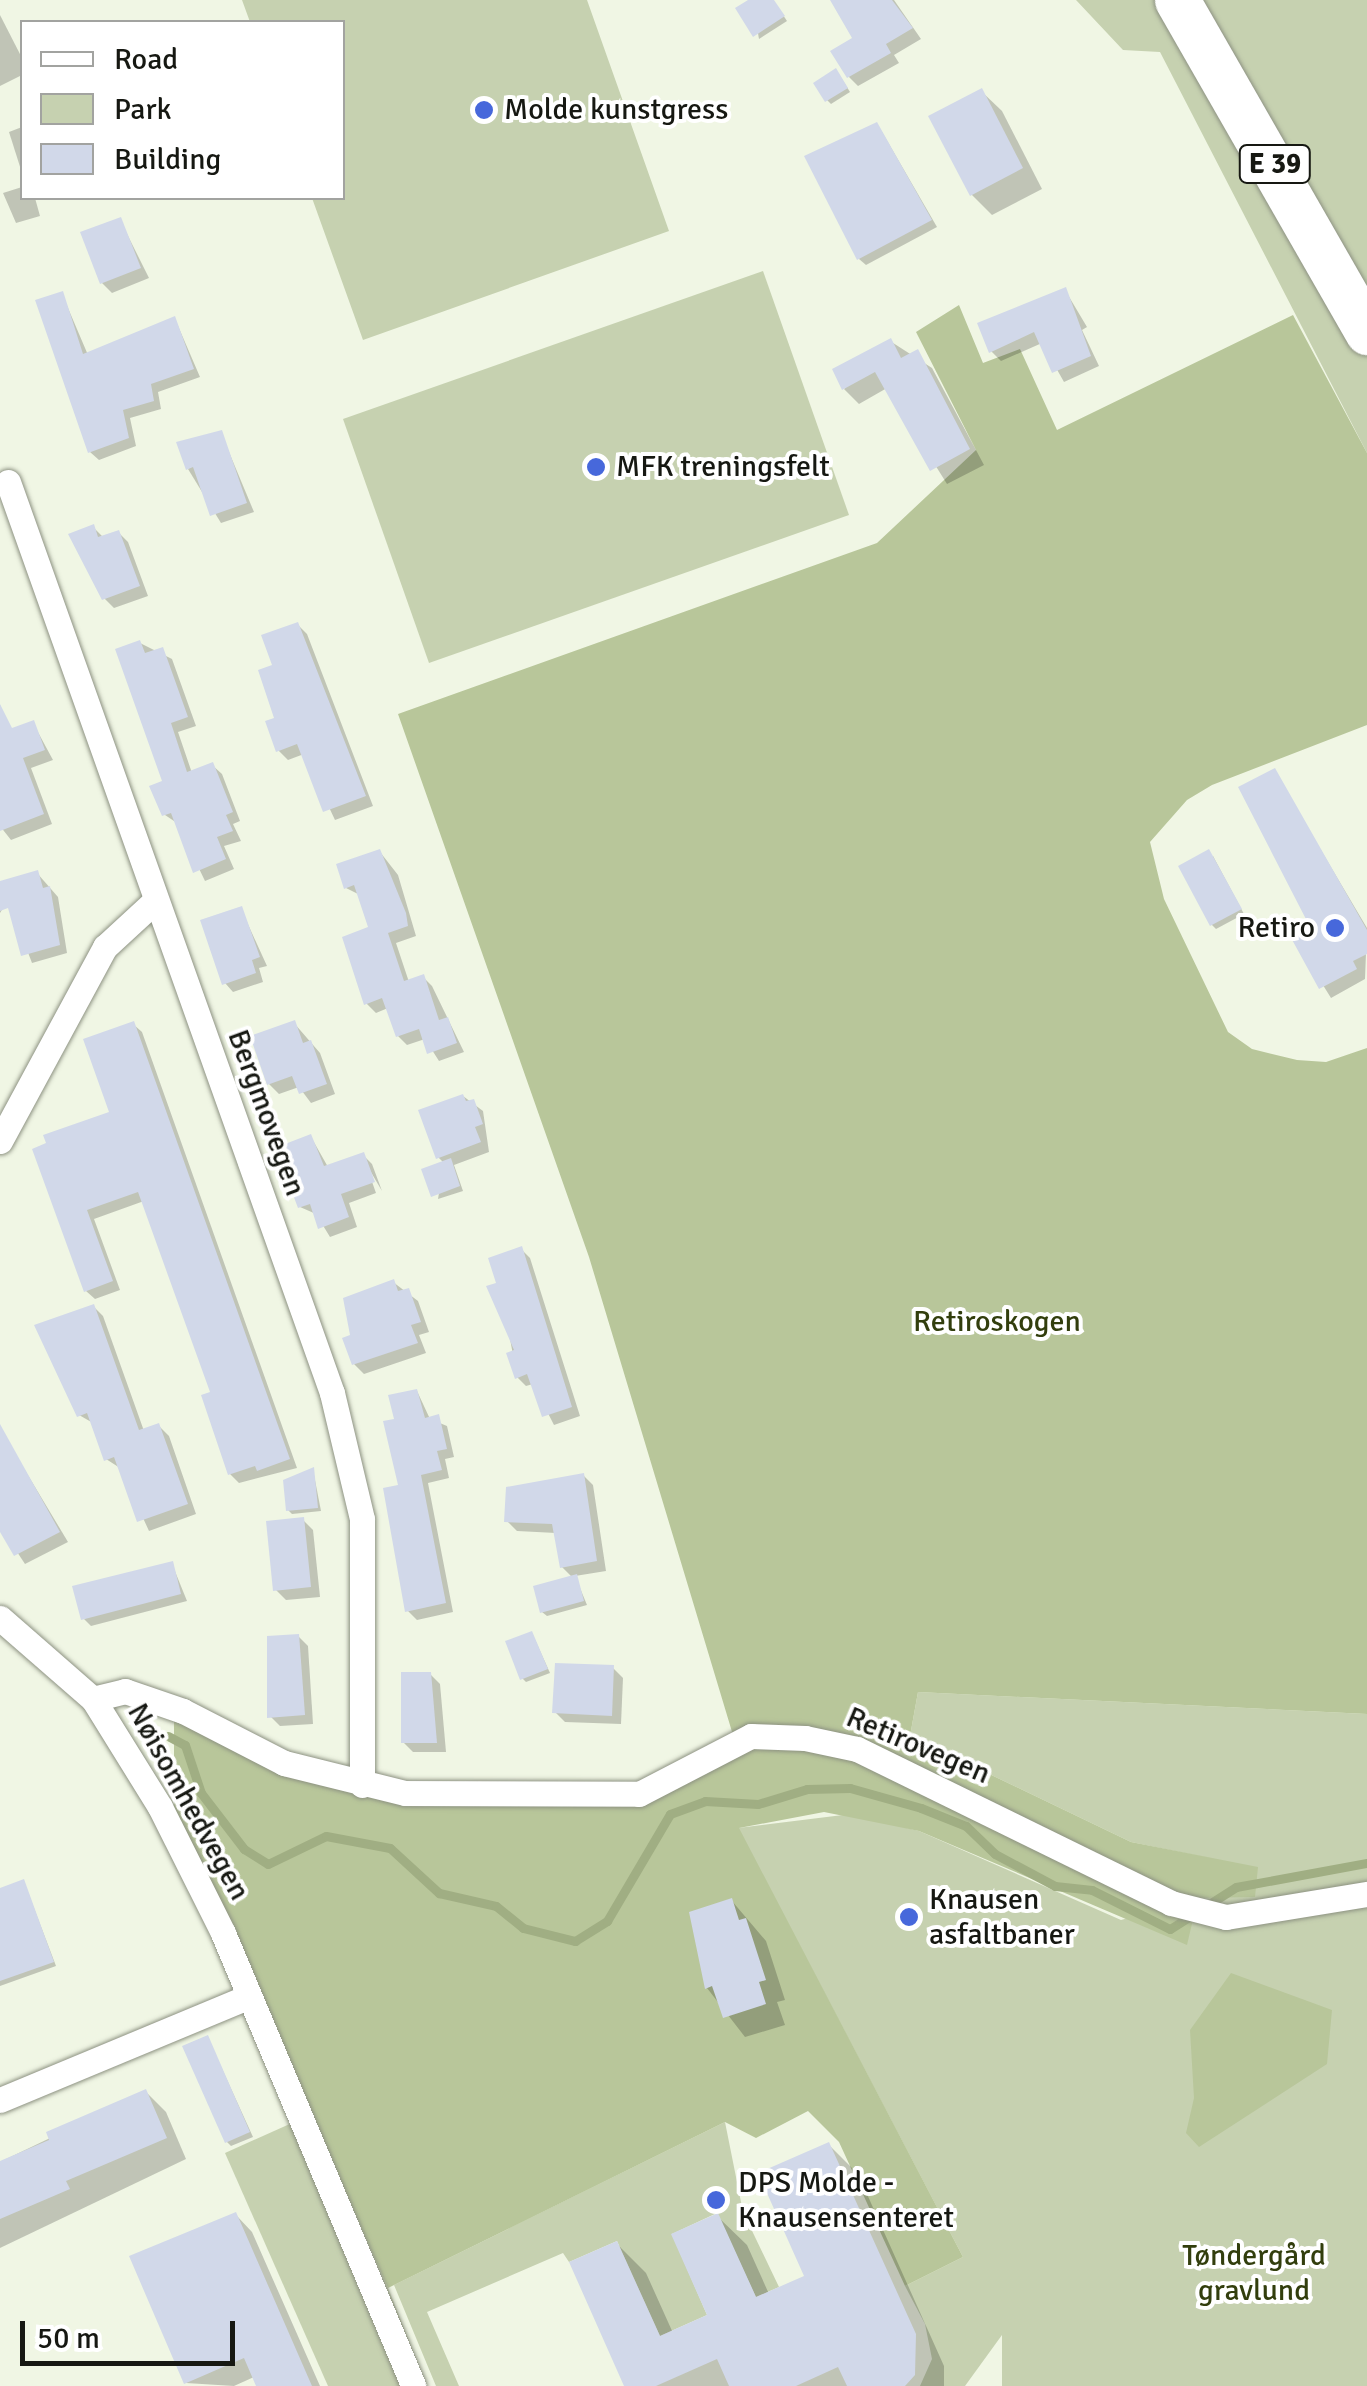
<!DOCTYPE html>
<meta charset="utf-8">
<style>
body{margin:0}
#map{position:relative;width:1367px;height:2386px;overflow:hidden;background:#f0f6e4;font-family:Signika,sans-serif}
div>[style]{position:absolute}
.green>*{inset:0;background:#c6d1b0}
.forest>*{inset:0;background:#b8c69a}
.shadow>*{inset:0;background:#0003}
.stream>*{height:9px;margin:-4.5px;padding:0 4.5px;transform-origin:4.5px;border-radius:4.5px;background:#a0ae83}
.building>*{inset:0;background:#d1d8e9}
.roads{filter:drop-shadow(0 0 2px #8d9282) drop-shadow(0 0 2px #8d9282)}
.street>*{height:25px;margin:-12.5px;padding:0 12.5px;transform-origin:12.5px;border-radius:12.5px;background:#fff}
.highway>*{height:45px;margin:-22.5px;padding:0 22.5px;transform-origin:22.5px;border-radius:22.5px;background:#fff}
.dots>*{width:28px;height:28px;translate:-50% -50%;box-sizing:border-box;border:5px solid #fff;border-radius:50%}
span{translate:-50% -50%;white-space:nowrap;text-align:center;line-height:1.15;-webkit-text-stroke:8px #fff;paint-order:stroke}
.shield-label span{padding:2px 8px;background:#fff;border:2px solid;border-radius:8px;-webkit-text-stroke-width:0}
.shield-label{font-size:28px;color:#161812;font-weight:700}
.poi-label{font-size:30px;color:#161812}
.left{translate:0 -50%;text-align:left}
.right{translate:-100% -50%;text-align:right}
.street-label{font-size:30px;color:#161812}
.park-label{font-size:30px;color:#323e0d}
.legend{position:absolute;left:20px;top:20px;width:325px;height:180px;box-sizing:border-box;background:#fff;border:2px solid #a2a3a0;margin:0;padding:12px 18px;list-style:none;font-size:30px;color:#161812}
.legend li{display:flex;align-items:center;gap:20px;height:50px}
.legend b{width:50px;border:2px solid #a2a3a0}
.scale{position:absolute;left:20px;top:2321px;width:215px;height:45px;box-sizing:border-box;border:5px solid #161812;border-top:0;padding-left:12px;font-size:30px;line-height:35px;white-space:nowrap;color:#161812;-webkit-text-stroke:8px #fff;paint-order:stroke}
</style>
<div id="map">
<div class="green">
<i style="clip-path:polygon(242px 0,587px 0,669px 231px,363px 340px,312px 198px,342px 198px,342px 22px,250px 22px)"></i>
<i style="clip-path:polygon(1076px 0,1367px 0,1367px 453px,1160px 52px,1123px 50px)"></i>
<i style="clip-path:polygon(763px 271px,849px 515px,429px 663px,343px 419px)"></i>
<i style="clip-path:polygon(918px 1692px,1367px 1714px,1367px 2386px,1002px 2386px,1002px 2335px,965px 2386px,920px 2386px,932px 2359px,925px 2324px,905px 2286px,963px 2257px,738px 1828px,851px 1814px,919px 1831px,1121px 1920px,1198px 1898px,1257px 1868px,1131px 1842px,910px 1736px)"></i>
<i style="clip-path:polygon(312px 2114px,388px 2288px,427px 2386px,328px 2386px,225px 2153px)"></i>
<i style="clip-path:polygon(725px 2122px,743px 2212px,779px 2287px,756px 2297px,717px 2213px,672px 2234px,707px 2315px,660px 2336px,617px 2241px,569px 2262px,563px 2253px,427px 2312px,459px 2386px,436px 2386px,394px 2285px)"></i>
</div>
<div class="forest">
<i style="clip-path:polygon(959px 305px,983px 363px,1020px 349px,1057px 430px,1293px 315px,1367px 453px,1367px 725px,1212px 785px,1187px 800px,1150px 842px,1164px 899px,1228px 1032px,1252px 1049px,1297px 1060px,1326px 1062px,1367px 1048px,1367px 1714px,918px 1692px,910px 1736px,1131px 1842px,1258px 1867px,1255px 1897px,1198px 1898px,1187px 1945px,919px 1831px,824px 1812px,739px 1828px,963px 2257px,905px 2286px,839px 2142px,808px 2111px,756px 2138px,725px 2122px,388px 2288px,174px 1807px,174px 1719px,276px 1773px,404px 1805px,643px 1805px,739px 1755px,589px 1257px,398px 714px,877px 543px,976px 450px,916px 332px)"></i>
<i style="clip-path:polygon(1231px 1973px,1332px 2010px,1327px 2064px,1199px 2147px,1186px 2133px,1194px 2098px,1190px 2030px)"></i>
</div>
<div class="shadow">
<i style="clip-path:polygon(752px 0,773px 0,787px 21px,759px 39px)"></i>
<i style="clip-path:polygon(833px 0,894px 0,921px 39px,894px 55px,899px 63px,858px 86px,849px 77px,856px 39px)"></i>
<i style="clip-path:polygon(0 15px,22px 58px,22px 75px,0 86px)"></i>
<i style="clip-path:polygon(840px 76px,850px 92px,831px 104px,827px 100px)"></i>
<i style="clip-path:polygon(981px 91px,1002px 111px,1042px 189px,992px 215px,972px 195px)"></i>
<i style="clip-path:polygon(22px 127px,22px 173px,9px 132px)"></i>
<i style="clip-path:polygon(882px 132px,937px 227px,866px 265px,859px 259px)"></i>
<i style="clip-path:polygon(22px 187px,22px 198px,35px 198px,40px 216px,16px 223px,3px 193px)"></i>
<i style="clip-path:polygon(120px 220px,149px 278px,112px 293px,102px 283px)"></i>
<i style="clip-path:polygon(1065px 290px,1087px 327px,1082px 330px,1099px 366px,1064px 382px,1042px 343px,1001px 361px,991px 351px)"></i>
<i style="clip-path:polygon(62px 294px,88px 355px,175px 319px,200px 377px,158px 392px,161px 409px,130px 418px,136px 446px,99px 460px,90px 452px)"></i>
<i style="clip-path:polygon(890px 341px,932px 368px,984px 465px,947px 484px,887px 388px,859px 404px,844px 389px)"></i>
<i style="clip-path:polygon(221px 433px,254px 512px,221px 523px,188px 469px)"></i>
<i style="clip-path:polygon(93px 527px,104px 538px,119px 533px,128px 542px,148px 596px,114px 608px,104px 598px,71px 535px)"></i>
<i style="clip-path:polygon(298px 625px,307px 634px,373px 806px,335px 820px,304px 754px,288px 760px,278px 750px,275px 667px)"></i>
<i style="clip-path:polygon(140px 643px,172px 659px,196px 726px,178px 732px,192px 773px,212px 765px,222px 774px,240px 821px,233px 824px,241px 841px,224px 846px,234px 869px,205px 881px,177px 823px,165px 815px,165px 782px)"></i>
<i style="clip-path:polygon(0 705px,9px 732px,33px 723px,53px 760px,31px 768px,52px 824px,11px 840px,0 826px)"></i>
<i style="clip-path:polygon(1274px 771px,1367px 928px,1365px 979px,1331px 998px,1293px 937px,1313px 926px)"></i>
<i style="clip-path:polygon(380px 852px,398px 875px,416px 936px,396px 943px,409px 982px,423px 977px,432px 986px,464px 1052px,439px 1061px,425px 1039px,407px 1045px,398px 1036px,388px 1008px,376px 1013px,366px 1003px,372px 928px,360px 895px,346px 888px)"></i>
<i style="clip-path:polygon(1213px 856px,1244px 914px,1216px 929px,1212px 925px)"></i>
<i style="clip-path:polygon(37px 873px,58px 897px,67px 953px,32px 963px,8px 900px,0 913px,0 883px)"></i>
<i style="clip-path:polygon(241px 909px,267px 966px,259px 968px,263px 982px,233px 992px,225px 983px)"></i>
<i style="clip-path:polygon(294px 1023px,320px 1053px,335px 1094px,311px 1103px,299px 1087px,279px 1094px,269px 1084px)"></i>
<i style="clip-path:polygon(133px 1024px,142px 1032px,297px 1468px,239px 1483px,230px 1474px,213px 1393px,144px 1201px,94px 1219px,120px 1290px,95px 1299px,86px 1291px,36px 1150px,112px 1113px)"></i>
<i style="clip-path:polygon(463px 1096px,483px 1111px,489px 1152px,454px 1165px,463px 1191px,438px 1199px,444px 1163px,438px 1157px)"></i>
<i style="clip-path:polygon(311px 1137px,328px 1167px,363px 1155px,372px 1164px,382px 1191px,365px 1162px,376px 1193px,349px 1203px,357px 1227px,330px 1237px,316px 1214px,300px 1207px,288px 1145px)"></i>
<i style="clip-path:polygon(521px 1249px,530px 1258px,580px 1416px,554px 1425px,533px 1384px,526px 1386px,517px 1377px,500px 1284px)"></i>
<i style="clip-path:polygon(393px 1282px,418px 1301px,429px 1332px,419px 1335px,426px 1353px,364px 1374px,354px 1364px,353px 1337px)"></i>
<i style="clip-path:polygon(93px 1306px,103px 1316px,144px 1431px,159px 1426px,169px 1436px,196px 1514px,149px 1531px,120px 1468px,106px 1459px,93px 1423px,79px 1415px)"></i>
<i style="clip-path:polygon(417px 1391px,430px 1419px,447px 1426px,454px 1457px,445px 1459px,449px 1478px,428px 1483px,453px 1612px,417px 1620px,408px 1611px,397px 1421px)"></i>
<i style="clip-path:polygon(11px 1447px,68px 1542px,25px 1564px,0 1526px,0 1452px)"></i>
<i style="clip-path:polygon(313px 1470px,321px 1511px,292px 1514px,288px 1510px)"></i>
<i style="clip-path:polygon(583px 1475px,593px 1485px,606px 1571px,575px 1576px,587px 1605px,547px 1616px,542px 1612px,573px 1578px,562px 1567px,556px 1533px,517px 1531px,507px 1521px)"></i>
<i style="clip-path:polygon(303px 1520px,313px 1530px,320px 1597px,286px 1600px,276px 1590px)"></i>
<i style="clip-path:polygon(172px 1564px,187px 1601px,91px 1626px,84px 1619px)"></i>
<i style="clip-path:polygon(532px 1633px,550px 1673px,526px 1682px,522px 1678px)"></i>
<i style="clip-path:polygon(298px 1636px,308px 1646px,313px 1724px,280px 1726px,270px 1716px)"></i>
<i style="clip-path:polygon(613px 1668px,623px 1678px,621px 1724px,565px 1722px,555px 1712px)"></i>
<i style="clip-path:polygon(430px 1674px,440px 1684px,446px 1752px,413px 1752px,403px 1742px)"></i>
<i style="clip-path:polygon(24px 1882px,56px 1966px,0 1986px,0 1890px)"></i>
<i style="clip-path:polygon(732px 1901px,766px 1941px,785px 2000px,777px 2002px,785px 2025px,745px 2037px,707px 1988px)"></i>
<i style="clip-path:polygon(208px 2038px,253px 2137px,231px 2146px,227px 2142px)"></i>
<i style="clip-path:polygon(146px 2092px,166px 2112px,186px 2159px,0 2248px,0 2162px)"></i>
<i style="clip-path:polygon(829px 2145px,858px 2174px,944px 2366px,944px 2386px,627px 2386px,617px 2244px,646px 2273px,673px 2333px,711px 2316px,717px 2216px,747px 2245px,769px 2294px,807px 2277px)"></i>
<i style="clip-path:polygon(236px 2215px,252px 2232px,320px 2386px,258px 2386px,254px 2377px,234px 2386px,186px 2383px)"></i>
</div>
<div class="stream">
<i style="left:168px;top:1736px;width:19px;rotate:28deg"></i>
<i style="left:185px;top:1745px;width:51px;rotate:71.6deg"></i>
<i style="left:201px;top:1793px;width:71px;rotate:52.5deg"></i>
<i style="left:244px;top:1849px;width:28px;rotate:32deg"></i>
<i style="left:268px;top:1864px;width:64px;rotate:-25.8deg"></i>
<i style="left:326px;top:1836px;width:65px;rotate:10.6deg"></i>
<i style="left:390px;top:1848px;width:67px;rotate:42.6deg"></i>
<i style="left:439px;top:1893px;width:58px;rotate:12.8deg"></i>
<i style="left:496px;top:1906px;width:35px;rotate:39deg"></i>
<i style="left:523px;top:1928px;width:54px;rotate:14deg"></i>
<i style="left:575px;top:1941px;width:38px;rotate:-32deg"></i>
<i style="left:607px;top:1921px;width:124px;rotate:-59.5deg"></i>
<i style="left:670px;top:1814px;width:37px;rotate:-20deg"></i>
<i style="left:705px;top:1801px;width:53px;rotate:3.2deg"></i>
<i style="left:758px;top:1804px;width:51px;rotate:-17deg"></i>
<i style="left:807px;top:1789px;width:43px;rotate:-1.3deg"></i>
<i style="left:850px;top:1788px;width:74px;rotate:15.7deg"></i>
<i style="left:921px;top:1808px;width:48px;rotate:21.8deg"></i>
<i style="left:966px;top:1826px;width:40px;rotate:44deg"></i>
<i style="left:995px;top:1854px;width:68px;rotate:28.1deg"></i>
<i style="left:1055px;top:1886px;width:37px;rotate:6deg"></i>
<i style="left:1092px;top:1890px;width:87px;rotate:26.6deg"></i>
<i style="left:1170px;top:1929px;width:78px;rotate:-32.5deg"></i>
<i style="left:1236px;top:1887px;width:133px;rotate:-10.4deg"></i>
</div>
<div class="building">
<i style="clip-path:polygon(748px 0,774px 0,785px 16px,753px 37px,735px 8px)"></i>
<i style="clip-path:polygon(830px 0,892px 0,913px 28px,886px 44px,891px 53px,847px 78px,830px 51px,852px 38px)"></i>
<i style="clip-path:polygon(836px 68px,848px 88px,825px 102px,813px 83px)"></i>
<i style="clip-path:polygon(982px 88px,1023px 168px,970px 196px,928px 116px)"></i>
<i style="clip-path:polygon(877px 122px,932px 220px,857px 260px,804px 156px)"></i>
<i style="clip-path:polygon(121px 217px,141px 268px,100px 284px,80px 232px)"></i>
<i style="clip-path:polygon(1066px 287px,1091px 356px,1052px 373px,1034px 332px,989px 353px,977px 323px)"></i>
<i style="clip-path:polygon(63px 291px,83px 354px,175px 316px,194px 369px,151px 384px,154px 401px,123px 410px,129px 438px,88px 453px,35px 300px)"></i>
<i style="clip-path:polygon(891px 338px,901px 358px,918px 349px,970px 449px,930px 471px,875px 372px,842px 390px,832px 369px)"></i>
<i style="clip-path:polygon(222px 430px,247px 503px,210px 516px,193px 467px,186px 470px,176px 442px)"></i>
<i style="clip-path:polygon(94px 524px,98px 537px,119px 530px,140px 586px,102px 600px,68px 534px)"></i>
<i style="clip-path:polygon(298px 622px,366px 796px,323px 812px,297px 744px,276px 752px,265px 721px,274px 718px,258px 670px,272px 665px,261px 635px)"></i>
<i style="clip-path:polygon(140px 640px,145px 653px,163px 647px,188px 717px,171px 723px,187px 772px,213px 762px,233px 812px,226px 815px,233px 831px,217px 837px,226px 859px,193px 873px,171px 813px,162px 816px,149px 786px,162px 781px,115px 649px)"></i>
<i style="clip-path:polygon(0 704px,12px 728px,34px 720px,45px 750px,23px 758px,44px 814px,0 831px)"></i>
<i style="clip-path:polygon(1275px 768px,1367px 930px,1367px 954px,1353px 961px,1357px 969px,1319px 989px,1290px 936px,1309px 925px,1238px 787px)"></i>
<i style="clip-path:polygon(380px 849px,406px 913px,408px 926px,388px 933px,404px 981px,424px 974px,439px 1020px,448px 1017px,457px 1043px,427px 1054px,419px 1029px,396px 1037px,382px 998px,364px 1005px,342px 937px,368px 927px,354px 885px,344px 889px,336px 864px)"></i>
<i style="clip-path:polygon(1209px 849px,1242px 909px,1210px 926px,1178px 866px)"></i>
<i style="clip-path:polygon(38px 870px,43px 888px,50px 886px,60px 945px,21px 956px,8px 908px,0 911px,0 881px)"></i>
<i style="clip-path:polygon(242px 906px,260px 957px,252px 960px,256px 973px,222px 985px,200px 920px)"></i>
<i style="clip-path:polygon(295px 1020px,303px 1043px,311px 1040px,327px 1084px,299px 1094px,292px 1076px,267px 1085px,250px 1036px)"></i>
<i style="clip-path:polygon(134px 1021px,290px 1459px,257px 1471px,255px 1466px,228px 1475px,201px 1395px,210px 1392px,138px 1192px,87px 1210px,113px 1281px,84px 1292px,32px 1149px,46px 1143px,43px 1135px,109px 1112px,83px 1039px)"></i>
<i style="clip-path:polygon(463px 1094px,466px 1101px,474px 1099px,483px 1124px,475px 1127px,481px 1142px,436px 1159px,418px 1110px)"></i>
<i style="clip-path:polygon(311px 1134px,324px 1166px,364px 1152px,375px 1182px,341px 1194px,349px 1217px,318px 1229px,310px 1204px,298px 1208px,287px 1179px,296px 1176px,285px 1144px)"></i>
<i style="clip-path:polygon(451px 1158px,460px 1186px,431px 1197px,421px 1169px)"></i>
<i style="clip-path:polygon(522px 1246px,572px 1407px,542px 1417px,527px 1374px,515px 1379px,506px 1353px,514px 1350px,486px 1286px,496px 1283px,488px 1258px)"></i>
<i style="clip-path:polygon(394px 1279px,398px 1291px,409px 1288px,421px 1322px,411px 1325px,418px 1343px,352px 1365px,342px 1338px,350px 1335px,343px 1298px)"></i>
<i style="clip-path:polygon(94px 1304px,139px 1430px,159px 1423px,188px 1504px,137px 1522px,114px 1457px,104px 1461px,87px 1413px,77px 1417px,34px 1325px)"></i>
<i style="clip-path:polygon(417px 1389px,425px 1418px,439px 1414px,447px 1449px,437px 1451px,442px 1470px,421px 1475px,446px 1603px,405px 1612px,383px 1488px,398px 1485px,383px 1421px,394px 1419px,388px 1395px)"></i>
<i style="clip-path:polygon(0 1424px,60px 1532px,14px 1556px,0 1532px)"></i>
<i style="clip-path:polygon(314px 1467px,318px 1508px,286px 1511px,283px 1480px)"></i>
<i style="clip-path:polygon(584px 1473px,597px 1561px,560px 1568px,552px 1524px,504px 1522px,506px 1487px)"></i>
<i style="clip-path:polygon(304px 1517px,311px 1587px,273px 1591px,266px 1521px)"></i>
<i style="clip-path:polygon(173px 1561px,181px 1594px,81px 1620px,72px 1586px)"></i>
<i style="clip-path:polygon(577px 1574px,584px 1601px,540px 1613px,533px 1586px)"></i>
<i style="clip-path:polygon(532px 1631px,548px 1669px,520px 1680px,505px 1641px)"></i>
<i style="clip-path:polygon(299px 1634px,305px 1715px,267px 1718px,267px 1636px)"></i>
<i style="clip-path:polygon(555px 1663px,614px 1665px,612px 1716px,552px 1713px)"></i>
<i style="clip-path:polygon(401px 1672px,431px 1672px,437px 1743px,401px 1743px)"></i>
<i style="clip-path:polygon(24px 1879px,54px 1962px,0 1981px,0 1888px)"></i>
<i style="clip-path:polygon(732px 1898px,739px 1920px,746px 1918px,766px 1980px,759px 1982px,766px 2004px,723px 2018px,712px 1986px,705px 1989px,689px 1912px)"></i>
<i style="clip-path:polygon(208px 2035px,250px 2132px,225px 2143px,182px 2046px)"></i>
<i style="clip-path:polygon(146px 2089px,167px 2138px,66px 2181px,70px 2189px,0 2219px,0 2161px,49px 2140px,46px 2132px)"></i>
<i style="clip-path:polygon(829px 2142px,916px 2334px,915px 2375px,905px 2386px,847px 2386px,838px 2367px,796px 2386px,729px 2386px,717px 2359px,656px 2386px,624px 2386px,569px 2262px,617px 2241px,660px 2336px,707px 2315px,671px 2234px,718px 2213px,756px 2297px,804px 2276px,758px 2173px)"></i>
<i style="clip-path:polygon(236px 2212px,312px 2386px,256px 2386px,244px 2358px,184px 2384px,129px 2256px)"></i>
</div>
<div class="roads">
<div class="street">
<i style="left:8px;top:482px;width:967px;rotate:70.42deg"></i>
<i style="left:332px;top:1393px;width:130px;rotate:76.6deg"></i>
<i style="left:362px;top:1519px;width:266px;rotate:90deg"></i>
<i style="left:0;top:1141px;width:221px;rotate:-61.6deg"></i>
<i style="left:105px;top:947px;width:69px;rotate:-42.7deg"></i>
<i style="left:0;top:1618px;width:123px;rotate:41.1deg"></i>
<i style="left:93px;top:1699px;width:127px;rotate:58.2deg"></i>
<i style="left:160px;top:1807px;width:141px;rotate:63.4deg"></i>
<i style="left:223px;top:1933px;width:491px;rotate:67.2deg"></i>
<i style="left:93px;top:1699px;width:33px;rotate:-14deg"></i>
<i style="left:125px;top:1691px;width:61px;rotate:19deg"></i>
<i style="left:183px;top:1711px;width:114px;rotate:27.2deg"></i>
<i style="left:284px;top:1763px;width:125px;rotate:13.9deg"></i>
<i style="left:405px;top:1793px;width:234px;rotate:0.2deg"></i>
<i style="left:639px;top:1794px;width:126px;rotate:-27.4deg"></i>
<i style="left:751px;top:1736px;width:54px;rotate:2.1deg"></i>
<i style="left:805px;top:1738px;width:53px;rotate:11.9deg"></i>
<i style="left:857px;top:1749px;width:350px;rotate:26.1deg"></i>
<i style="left:1171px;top:1903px;width:57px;rotate:14.3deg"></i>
<i style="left:1226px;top:1917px;width:143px;rotate:-9.3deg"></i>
<i style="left:0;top:2100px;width:268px;rotate:-22.6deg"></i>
</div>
<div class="highway">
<i style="left:1177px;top:0;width:383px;rotate:60.2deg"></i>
</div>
</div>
<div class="dots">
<i style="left:484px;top:110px;background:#4768db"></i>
<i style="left:596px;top:467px;background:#4768db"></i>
<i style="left:1335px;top:928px;background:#4768db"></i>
<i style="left:909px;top:1917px;background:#4768db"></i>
<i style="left:716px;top:2200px;background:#4768db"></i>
</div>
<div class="shield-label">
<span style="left:1275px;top:164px">E 39</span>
</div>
<div class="poi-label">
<span class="left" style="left:504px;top:110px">Molde kunstgress</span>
<span class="left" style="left:616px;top:467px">MFK treningsfelt</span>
<span class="right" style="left:1315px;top:928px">Retiro</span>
<span class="left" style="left:929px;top:1917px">Knausen<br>asfaltbaner</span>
<span class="left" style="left:738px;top:2200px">DPS Molde -<br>Knausensenteret</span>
</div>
<div class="street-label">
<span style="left:266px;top:1113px;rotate:70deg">Bergmovegen</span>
<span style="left:918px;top:1746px;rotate:23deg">Retirovegen</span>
<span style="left:188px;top:1802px;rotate:61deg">Nøisomhedvegen</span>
</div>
<div class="park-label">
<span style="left:997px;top:1322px">Retiroskogen</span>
<span style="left:1254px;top:2273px">Tøndergård<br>gravlund</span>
</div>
<ul class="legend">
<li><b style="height:12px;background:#fff"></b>Road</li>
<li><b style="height:28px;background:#c6d1b0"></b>Park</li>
<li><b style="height:28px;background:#d1d8e9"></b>Building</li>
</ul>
<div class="scale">50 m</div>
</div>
